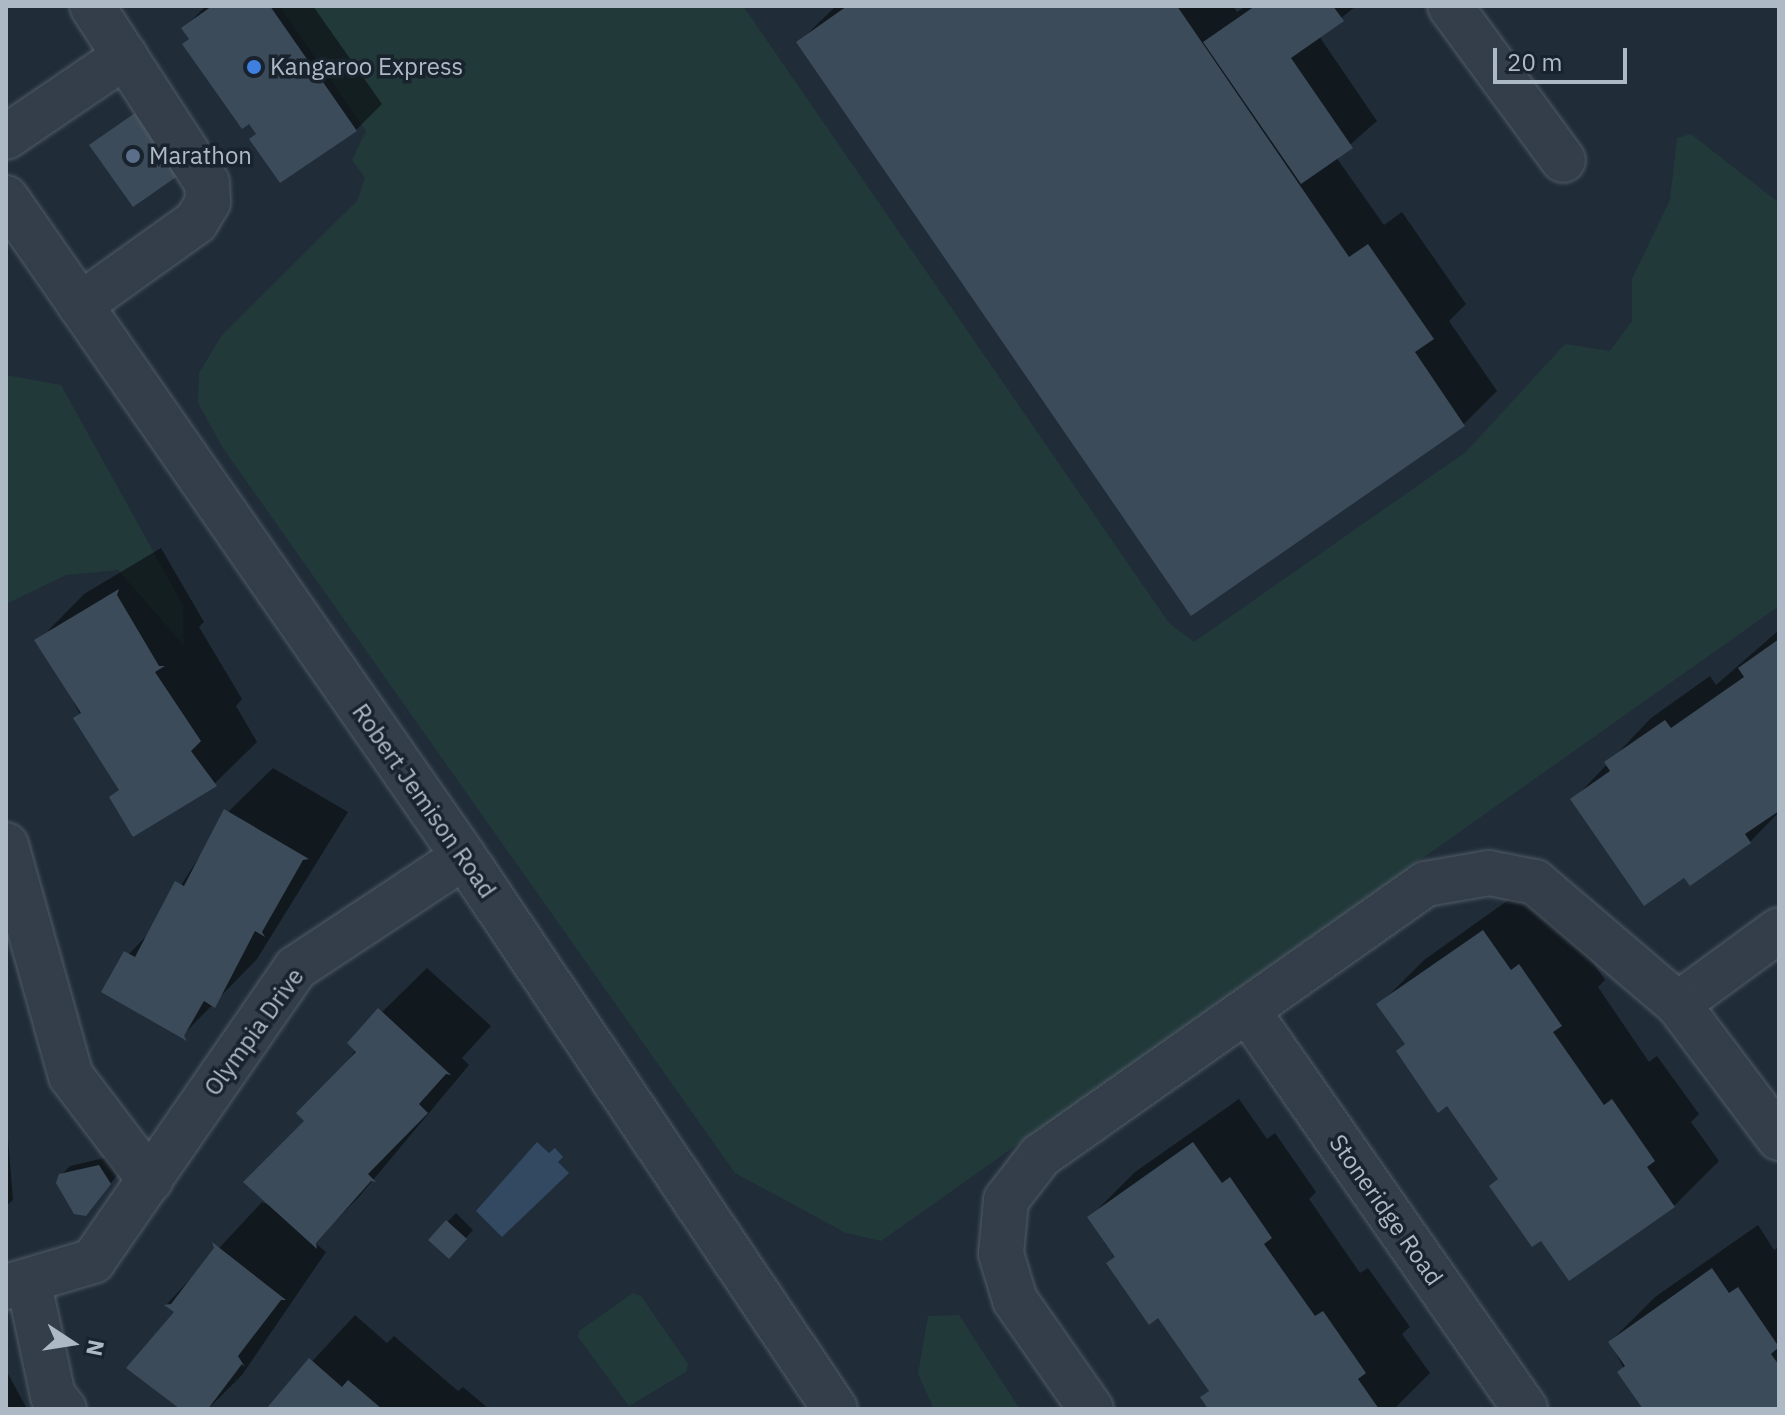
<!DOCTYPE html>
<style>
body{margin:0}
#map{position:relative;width:1785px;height:1415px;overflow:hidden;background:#202d39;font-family:"IBM Plex Sans",sans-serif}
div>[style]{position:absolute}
.green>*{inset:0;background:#22393a}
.water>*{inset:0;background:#334962}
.shadow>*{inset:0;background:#0007}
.building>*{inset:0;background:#3c4b59}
.roads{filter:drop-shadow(0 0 2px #515c67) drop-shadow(0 0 2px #515c67)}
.minor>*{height:44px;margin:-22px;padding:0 22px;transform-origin:22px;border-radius:22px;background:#343e4a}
.dots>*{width:22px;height:22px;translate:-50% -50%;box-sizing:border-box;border:4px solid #19232e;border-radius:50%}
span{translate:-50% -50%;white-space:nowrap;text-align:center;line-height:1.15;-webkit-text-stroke:7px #19232e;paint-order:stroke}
.poi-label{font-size:24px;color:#aeb9c6}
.left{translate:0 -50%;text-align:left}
.street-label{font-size:24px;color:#aeb9c6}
.frame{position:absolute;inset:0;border:8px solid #aeb9c6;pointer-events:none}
.north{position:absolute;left:32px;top:1303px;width:80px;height:80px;-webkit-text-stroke:6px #19232e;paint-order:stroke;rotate:102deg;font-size:22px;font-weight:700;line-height:32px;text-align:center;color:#aeb9c6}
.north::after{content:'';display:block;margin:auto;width:28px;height:36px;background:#aeb9c6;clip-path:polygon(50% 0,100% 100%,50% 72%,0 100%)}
.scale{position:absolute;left:1493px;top:48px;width:134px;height:36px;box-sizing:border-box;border:4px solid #aeb9c6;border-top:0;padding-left:10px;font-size:24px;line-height:28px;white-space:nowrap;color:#aeb9c6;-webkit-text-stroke:6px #19232e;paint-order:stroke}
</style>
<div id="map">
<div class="green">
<i style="clip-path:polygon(279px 6px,743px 6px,1169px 623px,1194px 642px,1466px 452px,1565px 344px,1610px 351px,1632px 321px,1632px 279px,1670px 200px,1677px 138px,1691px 134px,1779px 203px,1779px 606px,881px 1241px,846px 1233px,735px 1173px,223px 448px,198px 403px,199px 373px,222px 335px,357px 201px,365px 178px,352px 160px,366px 131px)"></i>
<i style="clip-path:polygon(6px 375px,61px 385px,183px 605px,184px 646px,118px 570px,66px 575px,6px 604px)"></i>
<i style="clip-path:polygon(633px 1293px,641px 1296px,688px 1364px,686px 1372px,629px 1406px,578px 1337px,579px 1331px)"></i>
<i style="clip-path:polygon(959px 1315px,1020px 1409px,934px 1409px,918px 1374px,928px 1316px)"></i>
</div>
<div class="water">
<i style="clip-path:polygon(537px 1142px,549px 1153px,555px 1148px,563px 1157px,558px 1162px,569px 1173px,502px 1237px,476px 1211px)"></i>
</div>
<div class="shadow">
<i style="clip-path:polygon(206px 6px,313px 6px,382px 104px,356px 130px,257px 133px,184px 28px)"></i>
<i style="clip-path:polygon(836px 6px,1233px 6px,1237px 12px,1246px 6px,1356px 6px,1319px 36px,1377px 121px,1336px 157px,1384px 225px,1402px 212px,1466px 304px,1449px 321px,1497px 391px,1464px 424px,799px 42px)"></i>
<i style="clip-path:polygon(161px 548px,204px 622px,199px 627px,242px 699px,236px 706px,257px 742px,212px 786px,120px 789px,40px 639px,84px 594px)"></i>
<i style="clip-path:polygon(1779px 630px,1779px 812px,1750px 842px,1685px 875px,1573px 800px,1651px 718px,1710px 676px,1716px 685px)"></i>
<i style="clip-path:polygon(273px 768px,348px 812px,257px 959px,182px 1036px,129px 954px,153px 929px,228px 812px)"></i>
<i style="clip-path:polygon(1528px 886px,1564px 921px,1605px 980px,1598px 987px,1649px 1062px,1657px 1056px,1699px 1114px,1691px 1122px,1719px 1161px,1674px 1206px,1500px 1178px,1379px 1005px,1424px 960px)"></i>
<i style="clip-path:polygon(427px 968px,491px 1026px,462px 1058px,469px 1065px,358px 1198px,314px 1242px,326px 1252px,242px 1375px,208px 1409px,184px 1409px,177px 1311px,167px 1304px,262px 1202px,273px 1207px,306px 1121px,382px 1012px)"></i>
<i style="clip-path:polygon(1239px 1099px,1267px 1139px,1275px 1133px,1316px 1192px,1309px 1199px,1360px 1273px,1368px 1268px,1410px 1327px,1402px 1334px,1430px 1373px,1394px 1409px,1210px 1409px,1202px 1397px,1210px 1390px,1090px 1217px,1135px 1172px)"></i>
<i style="clip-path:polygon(7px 1126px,13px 1200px,6px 1206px,6px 1126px)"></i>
<i style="clip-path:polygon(108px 1157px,118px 1174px,94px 1205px,61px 1175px,70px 1166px)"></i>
<i style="clip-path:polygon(456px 1213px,473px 1230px,449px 1256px,431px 1239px)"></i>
<i style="clip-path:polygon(1758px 1225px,1774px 1250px,1779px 1247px,1779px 1409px,1645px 1409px,1610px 1342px,1655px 1297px)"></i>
<i style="clip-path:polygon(355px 1315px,387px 1343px,394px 1336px,458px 1391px,463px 1387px,489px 1409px,268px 1409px)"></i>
<i style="clip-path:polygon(6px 1370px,27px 1409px,6px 1409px)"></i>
</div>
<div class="building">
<i style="clip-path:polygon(212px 6px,270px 6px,357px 131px,280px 183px,249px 139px,256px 134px,249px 124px,242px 129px,182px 44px,189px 39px,181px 28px)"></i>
<i style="clip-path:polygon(847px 6px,1177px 6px,1349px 257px,1368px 244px,1434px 339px,1415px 352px,1465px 426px,1191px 616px,796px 42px)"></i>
<i style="clip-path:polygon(1255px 6px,1333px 6px,1344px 21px,1291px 58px,1353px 148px,1301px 184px,1203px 42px)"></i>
<i style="clip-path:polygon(135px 113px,179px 175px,133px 207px,89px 145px)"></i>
<i style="clip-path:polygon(119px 589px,117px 595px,159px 666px,165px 666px,155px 672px,201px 741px,191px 751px,217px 786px,133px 837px,109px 797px,119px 790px,73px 718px,81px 713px,34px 640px)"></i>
<i style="clip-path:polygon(1779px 639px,1779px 811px,1745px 834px,1751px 843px,1690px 886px,1684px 878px,1644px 906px,1570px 799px,1610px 771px,1604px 762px,1665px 720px,1671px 728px,1744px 677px,1738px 668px)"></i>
<i style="clip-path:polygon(224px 809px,309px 859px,303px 860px,262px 932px,265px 937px,255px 931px,215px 1008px,204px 1001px,184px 1036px,187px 1041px,101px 992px,124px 951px,135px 957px,175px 881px,184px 886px)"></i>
<i style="clip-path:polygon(1483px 930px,1511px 970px,1519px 964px,1562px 1026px,1553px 1032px,1604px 1105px,1612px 1099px,1655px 1161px,1647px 1167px,1675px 1207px,1569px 1281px,1541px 1241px,1532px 1247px,1489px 1186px,1498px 1179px,1447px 1106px,1438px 1113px,1396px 1051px,1405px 1044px,1376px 1004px)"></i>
<i style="clip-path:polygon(378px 1008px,451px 1075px,446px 1074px,419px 1104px,428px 1113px,368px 1174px,376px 1182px,371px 1181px,316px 1243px,317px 1249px,243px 1182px,304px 1121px,296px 1113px,356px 1052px,347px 1043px)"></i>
<i style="clip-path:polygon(1193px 1142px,1222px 1183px,1230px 1177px,1272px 1238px,1264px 1244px,1315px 1316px,1323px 1311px,1366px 1373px,1358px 1379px,1379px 1409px,1208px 1409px,1200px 1397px,1209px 1391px,1158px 1318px,1149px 1325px,1106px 1263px,1115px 1257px,1087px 1217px)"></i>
<i style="clip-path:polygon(99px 1165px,111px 1184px,86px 1216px,74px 1214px,56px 1183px,59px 1174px)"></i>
<i style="clip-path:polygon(446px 1220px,467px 1239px,449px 1259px,428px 1240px)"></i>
<i style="clip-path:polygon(212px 1242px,286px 1300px,281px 1300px,238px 1356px,245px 1367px,242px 1364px,208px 1409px,180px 1409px,126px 1368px,174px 1312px,164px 1305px,171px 1304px,214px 1248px)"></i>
<i style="clip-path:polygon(1712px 1268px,1729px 1293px,1738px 1287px,1779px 1347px,1771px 1354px,1779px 1365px,1779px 1409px,1643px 1409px,1617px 1372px,1625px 1366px,1608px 1342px)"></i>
<i style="clip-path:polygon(309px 1358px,342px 1387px,348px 1380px,382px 1409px,266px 1409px)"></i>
</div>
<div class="roads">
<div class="minor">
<i style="left:1450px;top:6px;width:191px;rotate:53.7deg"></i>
<i style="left:6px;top:137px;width:144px;rotate:-34.2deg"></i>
<i style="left:6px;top:198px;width:803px;rotate:55.2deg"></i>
<i style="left:464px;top:857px;width:665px;rotate:56.09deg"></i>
<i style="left:80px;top:305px;width:143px;rotate:-35.6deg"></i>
<i style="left:196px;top:222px;width:23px;rotate:-59deg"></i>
<i style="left:208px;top:202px;width:19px;rotate:-93deg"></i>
<i style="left:207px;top:183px;width:211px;rotate:-123deg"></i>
<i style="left:6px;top:845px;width:240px;rotate:74.3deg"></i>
<i style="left:71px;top:1076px;width:131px;rotate:52.8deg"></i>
<i style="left:1678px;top:1004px;width:125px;rotate:-36.2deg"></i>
<i style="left:1247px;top:1010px;width:486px;rotate:55.1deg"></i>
<i style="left:29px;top:1284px;width:115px;rotate:77.9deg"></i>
<i style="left:53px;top:1396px;width:17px;rotate:50deg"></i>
<i style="left:6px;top:1287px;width:91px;rotate:-16.6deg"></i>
<i style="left:93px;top:1261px;width:356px;rotate:-55.3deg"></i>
<i style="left:296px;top:968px;width:201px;rotate:-33.5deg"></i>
<i style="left:1091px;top:1409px;width:133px;rotate:-124.9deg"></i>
<i style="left:1015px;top:1300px;width:48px;rotate:-106.9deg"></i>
<i style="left:1001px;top:1254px;width:54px;rotate:-84.7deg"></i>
<i style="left:1006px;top:1200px;width:56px;rotate:-52.3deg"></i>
<i style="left:1040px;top:1156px;width:472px;rotate:-35.2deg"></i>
<i style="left:1426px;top:884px;width:64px;rotate:-9.9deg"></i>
<i style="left:1489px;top:873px;width:47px;rotate:11.1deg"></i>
<i style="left:1535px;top:882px;width:188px;rotate:40.5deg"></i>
<i style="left:1678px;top:1004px;width:168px;rotate:53deg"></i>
</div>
</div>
<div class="dots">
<i style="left:254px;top:67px;background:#3f7fe0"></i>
<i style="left:133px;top:156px;background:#5c6f8a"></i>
</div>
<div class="poi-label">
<span class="left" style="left:270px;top:67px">Kangaroo Express</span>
<span class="left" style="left:149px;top:156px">Marathon</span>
</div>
<div class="street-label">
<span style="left:424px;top:801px;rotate:55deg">Robert Jemison Road</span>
<span style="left:254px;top:1032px;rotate:-54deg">Olympia Drive</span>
<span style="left:1386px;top:1210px;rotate:55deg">Stoneridge Road</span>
</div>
<div class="frame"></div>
<div class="north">N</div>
<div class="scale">20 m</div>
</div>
